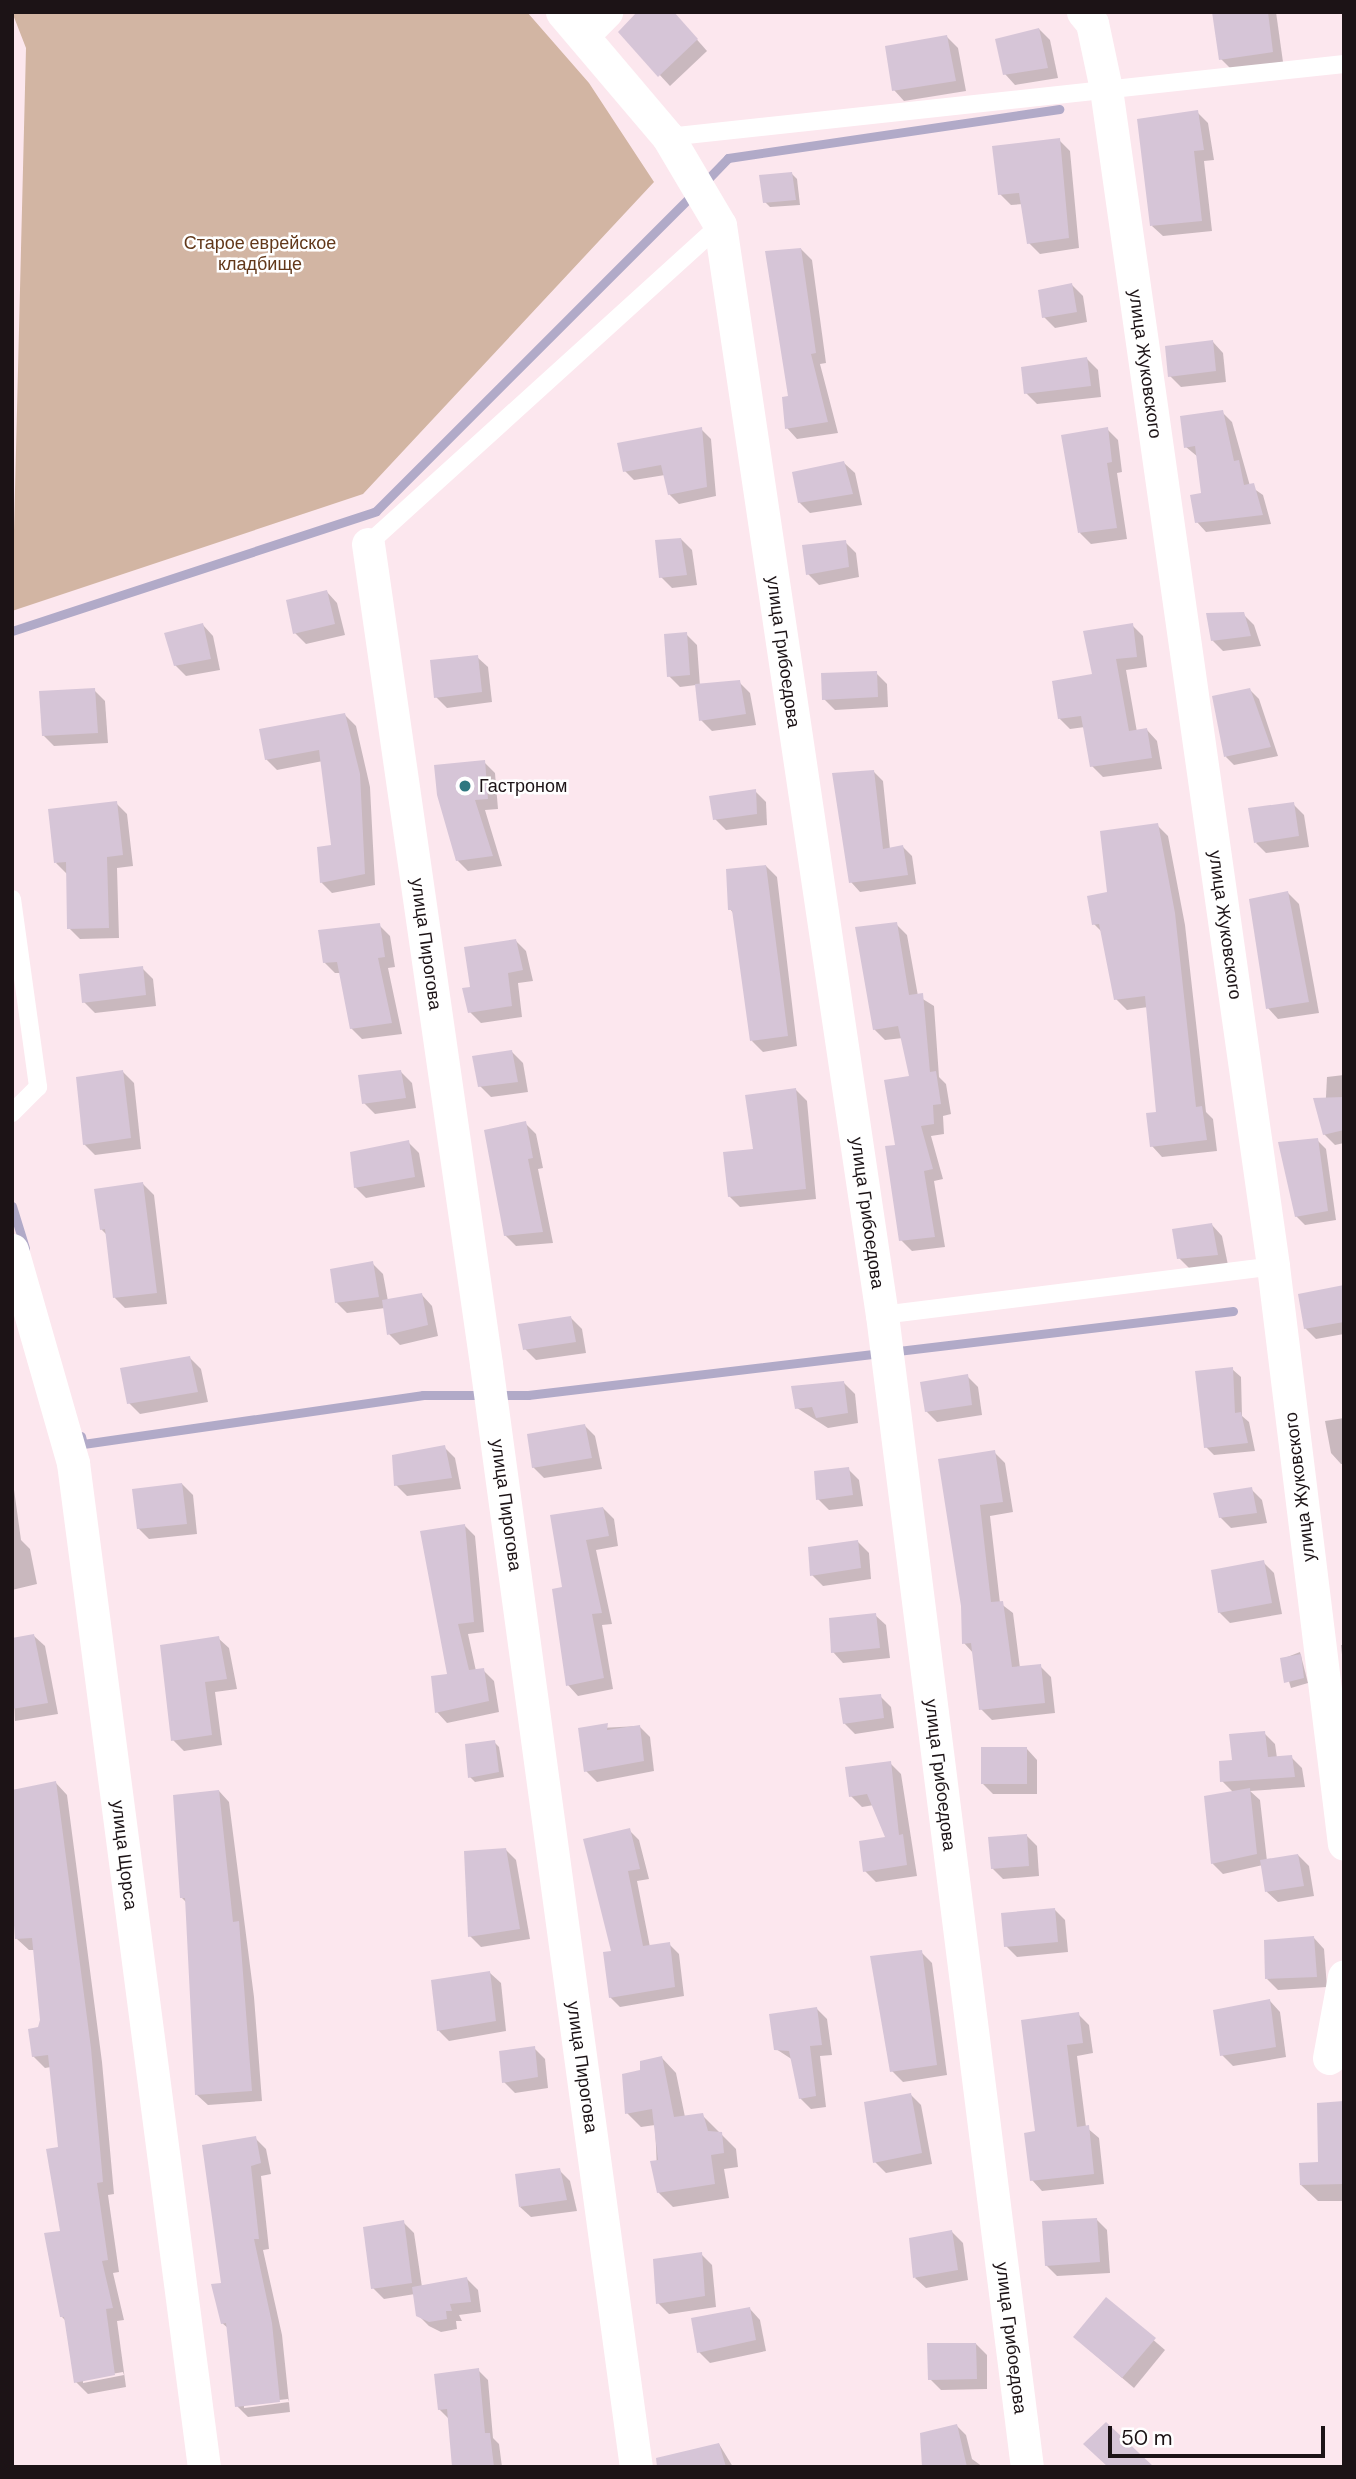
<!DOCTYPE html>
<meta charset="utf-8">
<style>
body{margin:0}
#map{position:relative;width:1356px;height:2479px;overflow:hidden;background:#fce7ee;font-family:"DM Sans",sans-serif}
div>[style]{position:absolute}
.green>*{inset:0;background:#d2b5a3}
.shadow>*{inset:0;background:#0003}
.stream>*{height:9px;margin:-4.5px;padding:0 4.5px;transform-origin:4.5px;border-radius:4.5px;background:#b1aac8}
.building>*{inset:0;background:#d6c5d7}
.lane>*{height:18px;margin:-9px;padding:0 9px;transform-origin:9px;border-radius:9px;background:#fff}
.street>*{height:33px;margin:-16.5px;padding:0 16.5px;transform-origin:16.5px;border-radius:16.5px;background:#fff}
.dots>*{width:19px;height:19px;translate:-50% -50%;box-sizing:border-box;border:4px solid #fff;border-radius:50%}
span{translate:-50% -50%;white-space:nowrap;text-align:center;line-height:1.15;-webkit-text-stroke:5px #fff;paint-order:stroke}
.park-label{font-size:18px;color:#62381a}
.street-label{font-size:18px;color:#1c1316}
.poi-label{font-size:18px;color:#1c1316}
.left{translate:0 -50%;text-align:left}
.frame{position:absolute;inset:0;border:14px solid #1c1316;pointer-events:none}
.scale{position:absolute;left:1108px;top:2426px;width:217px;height:32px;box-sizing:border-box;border:4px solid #1c1316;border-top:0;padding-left:9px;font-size:21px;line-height:24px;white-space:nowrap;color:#1c1316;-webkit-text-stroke:5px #fff;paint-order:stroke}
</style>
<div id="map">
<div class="green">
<i style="clip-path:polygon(527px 12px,589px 83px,654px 182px,363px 494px,12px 611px,26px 48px,12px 12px)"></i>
</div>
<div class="shadow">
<i style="clip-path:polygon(1214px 12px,1276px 12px,1283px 62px,1232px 70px,1221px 59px)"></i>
<i style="clip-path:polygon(685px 26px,707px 51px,670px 86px,620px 32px)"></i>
<i style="clip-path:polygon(1039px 29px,1050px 40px,1058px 78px,1015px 85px,1005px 74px)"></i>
<i style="clip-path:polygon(947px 37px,958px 48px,966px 91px,904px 101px,894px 90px)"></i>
<i style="clip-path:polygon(1197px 112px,1208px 123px,1214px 160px,1204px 161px,1212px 231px,1163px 236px,1152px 226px)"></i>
<i style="clip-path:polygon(1059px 140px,1070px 151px,1079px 248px,1040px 254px,1029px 243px,1023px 204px,1011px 205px,1000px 194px)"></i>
<i style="clip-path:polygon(792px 174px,797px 179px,800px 205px,770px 207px,765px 202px)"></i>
<i style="clip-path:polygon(801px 249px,812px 260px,826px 363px,820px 364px,838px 433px,797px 439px,787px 428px)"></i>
<i style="clip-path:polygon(1072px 285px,1083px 296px,1087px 322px,1055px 328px,1044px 317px)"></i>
<i style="clip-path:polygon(1213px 342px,1223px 353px,1226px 382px,1181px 387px,1170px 376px)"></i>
<i style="clip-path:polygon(1087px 359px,1098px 370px,1101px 397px,1037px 404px,1026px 393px)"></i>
<i style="clip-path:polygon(1222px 412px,1232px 422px,1250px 486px,1263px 495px,1271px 524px,1206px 532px,1197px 522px,1203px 494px,1198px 457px,1186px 447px)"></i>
<i style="clip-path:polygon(701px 429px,711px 439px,716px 496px,679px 504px,669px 494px,665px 475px,634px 480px,625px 471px)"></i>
<i style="clip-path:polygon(1107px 429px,1118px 440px,1122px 472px,1117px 473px,1127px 539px,1091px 544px,1080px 533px)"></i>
<i style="clip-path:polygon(844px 463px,855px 473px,862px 505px,810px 513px,799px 502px)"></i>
<i style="clip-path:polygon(681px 539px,692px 550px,697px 585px,672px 588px,661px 577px)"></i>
<i style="clip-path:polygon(845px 542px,856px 553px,859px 577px,819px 585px,808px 574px)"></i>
<i style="clip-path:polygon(327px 592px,337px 603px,345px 635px,306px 644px,295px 633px)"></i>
<i style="clip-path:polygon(1243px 614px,1254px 625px,1261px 646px,1223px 651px,1212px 640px)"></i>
<i style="clip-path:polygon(203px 625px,213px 636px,220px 670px,186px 676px,175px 665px)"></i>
<i style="clip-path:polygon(1132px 625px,1143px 636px,1147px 667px,1126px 670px,1137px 732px,1147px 730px,1157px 741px,1162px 769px,1103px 777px,1092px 766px,1085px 727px,1070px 729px,1059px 718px)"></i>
<i style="clip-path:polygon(686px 634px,697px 645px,700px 686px,739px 682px,750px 693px,756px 725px,712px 731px,701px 720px,696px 685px,680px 687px,669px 676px)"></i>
<i style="clip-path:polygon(477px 657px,488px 667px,492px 702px,447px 708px,436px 697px)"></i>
<i style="clip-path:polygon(876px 673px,887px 684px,888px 707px,835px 710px,824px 699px)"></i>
<i style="clip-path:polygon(94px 690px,105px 701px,108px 743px,54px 746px,43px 735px)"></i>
<i style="clip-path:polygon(1250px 690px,1259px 699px,1278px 756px,1234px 765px,1226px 757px)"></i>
<i style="clip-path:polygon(345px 715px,356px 726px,370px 787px,375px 885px,332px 893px,321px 882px,333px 847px,323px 761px,277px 770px,266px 759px)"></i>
<i style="clip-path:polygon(484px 762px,495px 773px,498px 809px,485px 810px,502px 866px,468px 871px,457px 860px)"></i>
<i style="clip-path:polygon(874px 772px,883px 781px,890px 849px,903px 847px,912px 856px,916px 884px,860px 892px,851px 882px)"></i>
<i style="clip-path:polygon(755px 791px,766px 802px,767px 825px,726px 830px,715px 819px)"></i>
<i style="clip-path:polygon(116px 803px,127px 814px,133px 866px,117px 868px,119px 938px,80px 939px,69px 928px,67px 874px,56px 863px)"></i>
<i style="clip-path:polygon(1293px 804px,1304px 815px,1309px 847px,1266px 853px,1256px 843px)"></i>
<i style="clip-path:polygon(1157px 825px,1168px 836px,1185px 925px,1206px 1112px,1213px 1119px,1217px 1151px,1162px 1157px,1152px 1146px,1158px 1113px,1148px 1007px,1127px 1010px,1116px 999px,1103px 933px,1094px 924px)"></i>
<i style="clip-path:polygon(766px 866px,777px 877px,797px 1046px,763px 1052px,752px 1041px,734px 914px,730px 909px)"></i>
<i style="clip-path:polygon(1288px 893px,1299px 904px,1319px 1013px,1278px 1019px,1268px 1008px)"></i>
<i style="clip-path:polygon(896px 924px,907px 935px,918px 996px,934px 1006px,939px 1077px,946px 1084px,951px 1114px,943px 1116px,944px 1134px,931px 1136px,943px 1179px,934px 1181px,945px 1247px,912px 1251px,901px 1240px,897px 1146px,911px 1077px,903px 1038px,885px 1040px,874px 1029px)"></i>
<i style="clip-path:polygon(379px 925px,390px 936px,395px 967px,388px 968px,402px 1034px,362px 1039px,351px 1028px,341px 973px,335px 973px,324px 962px)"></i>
<i style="clip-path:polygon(516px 941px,526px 951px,533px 981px,518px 983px,522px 1017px,481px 1023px,470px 1012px,472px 989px)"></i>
<i style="clip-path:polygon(142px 968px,153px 979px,156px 1006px,95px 1013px,84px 1002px)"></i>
<i style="clip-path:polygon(512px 1052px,523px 1063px,528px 1092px,491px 1097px,480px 1086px)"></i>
<i style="clip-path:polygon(123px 1072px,134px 1083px,141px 1149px,95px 1155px,84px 1144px)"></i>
<i style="clip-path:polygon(401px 1072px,412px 1083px,416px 1108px,375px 1114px,364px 1103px)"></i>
<i style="clip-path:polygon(1344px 1075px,1344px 1143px,1335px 1145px,1324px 1134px,1327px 1077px)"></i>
<i style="clip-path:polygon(796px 1090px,807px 1101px,816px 1199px,740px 1207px,729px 1196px)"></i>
<i style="clip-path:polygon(525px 1123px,536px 1134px,543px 1168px,538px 1169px,553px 1243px,516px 1246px,505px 1235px)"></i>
<i style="clip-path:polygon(1317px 1140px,1326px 1149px,1336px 1220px,1305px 1225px,1296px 1216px)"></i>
<i style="clip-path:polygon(408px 1142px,419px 1153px,425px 1187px,366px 1198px,355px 1187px)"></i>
<i style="clip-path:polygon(143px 1184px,154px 1195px,167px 1304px,125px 1308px,115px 1298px,107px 1235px,101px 1229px)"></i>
<i style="clip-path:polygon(1212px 1225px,1222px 1236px,1228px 1265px,1190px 1269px,1179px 1258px)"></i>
<i style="clip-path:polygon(372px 1263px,383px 1274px,388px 1301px,422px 1295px,432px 1306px,438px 1336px,400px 1345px,389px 1334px,385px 1308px,347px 1313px,336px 1302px)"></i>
<i style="clip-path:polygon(1344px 1287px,1344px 1334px,1316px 1339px,1305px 1328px)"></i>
<i style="clip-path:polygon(571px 1318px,582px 1329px,586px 1353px,536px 1360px,525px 1349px)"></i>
<i style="clip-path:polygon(190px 1358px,201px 1369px,208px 1402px,140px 1414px,129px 1403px)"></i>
<i style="clip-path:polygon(1232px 1369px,1241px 1377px,1242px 1416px,1249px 1422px,1255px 1451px,1214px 1455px,1206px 1447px)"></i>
<i style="clip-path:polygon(967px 1376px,978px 1387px,982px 1415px,937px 1422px,926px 1411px)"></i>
<i style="clip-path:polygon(844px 1383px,855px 1394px,858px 1423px,828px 1428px,797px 1408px)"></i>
<i style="clip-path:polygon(1344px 1418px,1344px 1464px,1341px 1464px,1331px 1453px,1325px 1421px)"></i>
<i style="clip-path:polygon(585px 1426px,595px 1436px,602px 1469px,544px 1478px,533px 1467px)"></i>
<i style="clip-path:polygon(444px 1447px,455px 1458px,461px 1489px,407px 1496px,396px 1485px)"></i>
<i style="clip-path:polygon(994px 1452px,1005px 1463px,1013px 1512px,990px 1516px,1000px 1603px,1013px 1613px,1020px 1668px,1040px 1666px,1051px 1677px,1055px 1713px,992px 1720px,981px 1709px,974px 1654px,964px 1643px,963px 1606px,940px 1460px)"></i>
<i style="clip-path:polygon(848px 1469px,859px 1480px,863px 1506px,829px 1510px,818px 1499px)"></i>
<i style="clip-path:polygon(12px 1475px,21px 1540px,30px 1549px,37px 1584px,12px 1590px)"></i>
<i style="clip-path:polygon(182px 1484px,193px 1495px,197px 1534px,149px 1539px,138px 1528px)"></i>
<i style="clip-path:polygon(1251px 1489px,1262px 1500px,1267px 1523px,1231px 1528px,1220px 1517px)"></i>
<i style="clip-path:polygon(603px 1508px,614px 1519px,618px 1546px,596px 1550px,612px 1624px,602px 1625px,613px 1689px,578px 1696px,568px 1685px,564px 1588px,552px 1517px)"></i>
<i style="clip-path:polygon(464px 1525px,475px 1536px,484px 1632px,468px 1634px,476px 1671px,483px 1670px,494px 1681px,499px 1712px,447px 1723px,437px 1712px,449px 1675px)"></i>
<i style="clip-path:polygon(858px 1542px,869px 1553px,871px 1579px,823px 1586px,812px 1575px)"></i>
<i style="clip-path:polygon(1263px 1562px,1274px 1573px,1282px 1614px,1230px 1623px,1219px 1612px)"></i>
<i style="clip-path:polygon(875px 1615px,886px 1625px,890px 1658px,843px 1663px,833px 1652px)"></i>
<i style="clip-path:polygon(34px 1636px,45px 1646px,58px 1714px,15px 1721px,12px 1640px)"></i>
<i style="clip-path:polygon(218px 1638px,229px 1648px,237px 1689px,215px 1692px,222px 1745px,184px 1751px,173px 1740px)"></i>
<i style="clip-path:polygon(1341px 1645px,1344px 1645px,1344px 1664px,1343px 1664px)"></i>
<i style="clip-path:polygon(1300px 1652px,1308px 1683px,1291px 1688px,1282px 1659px)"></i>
<i style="clip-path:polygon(880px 1696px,891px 1707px,894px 1728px,855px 1734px,844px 1723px)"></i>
<i style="clip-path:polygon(639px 1726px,650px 1737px,654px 1771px,597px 1782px,586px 1771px,580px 1729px)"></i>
<i style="clip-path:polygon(1264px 1733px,1275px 1744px,1277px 1758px,1291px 1757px,1302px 1768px,1305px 1787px,1250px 1791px,1260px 1800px,1267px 1861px,1298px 1855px,1309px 1866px,1314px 1896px,1278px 1902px,1267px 1892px,1263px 1865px,1223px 1874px,1212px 1863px,1233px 1792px,1222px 1781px,1234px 1761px)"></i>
<i style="clip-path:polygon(494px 1742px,499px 1747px,504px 1777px,475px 1782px,470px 1777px)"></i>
<i style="clip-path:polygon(1027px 1749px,1037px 1760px,1037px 1794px,993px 1794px,982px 1783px)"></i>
<i style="clip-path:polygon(890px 1763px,901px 1774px,917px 1876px,876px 1882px,865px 1871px,888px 1839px,874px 1805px,862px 1807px,851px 1796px)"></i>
<i style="clip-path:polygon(evenodd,56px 1783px,67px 1795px,102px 2062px,114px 2194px,108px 2195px,119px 2272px,113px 2273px,124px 2320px,117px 2321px,126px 2387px,88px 2394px,76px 2382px,67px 2322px,62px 2317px,60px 2149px,51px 2067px,45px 2068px,33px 2056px,42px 2020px,35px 1950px,29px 1950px,17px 1939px,12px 1901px,12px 1792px,56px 1783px,123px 2372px,124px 2375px,83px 2383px,83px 2379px,123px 2372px)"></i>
<i style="clip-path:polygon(219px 1791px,229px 1802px,254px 1997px,262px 2101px,208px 2105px,197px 2095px,187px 1903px,181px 1897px)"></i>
<i style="clip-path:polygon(629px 1830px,639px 1840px,649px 1879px,637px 1881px,650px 1947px,669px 1944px,679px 1954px,684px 1996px,620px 2007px,610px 1997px)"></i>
<i style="clip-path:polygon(1026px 1835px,1037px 1846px,1039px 1876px,1003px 1879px,992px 1868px)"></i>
<i style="clip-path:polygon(505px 1849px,516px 1860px,530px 1939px,481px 1947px,470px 1936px)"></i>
<i style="clip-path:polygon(1054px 1909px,1065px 1920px,1068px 1952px,1017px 1957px,1006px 1946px)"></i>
<i style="clip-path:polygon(1314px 1938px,1324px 1949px,1327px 1987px,1278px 1990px,1267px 1979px)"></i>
<i style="clip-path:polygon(921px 1952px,932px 1963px,947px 2075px,903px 2082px,892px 2071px)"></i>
<i style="clip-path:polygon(490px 1973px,501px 1983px,506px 2031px,449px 2041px,438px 2030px)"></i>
<i style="clip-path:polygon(1270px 2001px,1280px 2012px,1286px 2057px,1233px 2066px,1222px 2055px)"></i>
<i style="clip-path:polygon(816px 2008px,827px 2019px,832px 2055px,820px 2056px,826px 2107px,811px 2109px,800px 2098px,793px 2060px,776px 2049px)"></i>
<i style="clip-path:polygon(1078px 2014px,1089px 2025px,1093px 2053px,1077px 2056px,1086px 2127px,1099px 2138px,1104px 2184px,1042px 2191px,1032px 2180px,1037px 2133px,1023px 2021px)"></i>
<i style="clip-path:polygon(534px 2048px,545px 2059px,548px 2088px,515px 2093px,504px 2082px)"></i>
<i style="clip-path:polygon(662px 2058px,676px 2073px,685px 2117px,702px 2115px,736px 2149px,738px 2167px,724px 2169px,729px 2198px,673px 2207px,658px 2192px,655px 2125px,641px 2127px,627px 2113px,642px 2071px)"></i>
<i style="clip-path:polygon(910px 2094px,921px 2105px,932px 2164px,886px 2173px,875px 2162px)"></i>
<i style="clip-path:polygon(1344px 2103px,1344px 2201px,1318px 2201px,1301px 2185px,1320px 2164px)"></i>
<i style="clip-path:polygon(evenodd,255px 2138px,266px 2149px,271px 2174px,261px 2176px,269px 2249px,263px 2250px,282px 2335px,290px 2412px,248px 2417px,237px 2406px,229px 2329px,222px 2323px,223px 2284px,255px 2138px,288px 2399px,289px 2402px,244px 2408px,244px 2404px,288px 2399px)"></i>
<i style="clip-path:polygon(559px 2170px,570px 2181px,577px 2211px,531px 2217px,520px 2207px)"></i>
<i style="clip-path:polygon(1096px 2219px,1107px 2230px,1110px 2273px,1057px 2276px,1046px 2265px)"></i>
<i style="clip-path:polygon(403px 2222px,414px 2233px,422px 2287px,467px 2279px,478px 2290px,481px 2312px,459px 2315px,462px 2321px,456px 2321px,457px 2329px,441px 2332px,429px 2326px,418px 2315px,415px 2294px,384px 2299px,373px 2288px)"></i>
<i style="clip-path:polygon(952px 2232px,963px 2243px,968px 2280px,926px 2288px,915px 2278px)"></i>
<i style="clip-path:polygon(701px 2254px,712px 2265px,716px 2307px,669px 2314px,658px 2303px)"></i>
<i style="clip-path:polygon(1106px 2299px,1165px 2350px,1134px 2388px,1086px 2347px)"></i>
<i style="clip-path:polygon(750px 2309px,760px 2320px,766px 2351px,710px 2363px,699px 2352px)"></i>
<i style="clip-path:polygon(976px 2344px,987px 2355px,987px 2389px,941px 2390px,930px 2379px)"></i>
<i style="clip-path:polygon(478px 2370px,488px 2380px,493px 2438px,499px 2444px,502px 2467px,453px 2467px,450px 2420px,439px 2409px)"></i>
<i style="clip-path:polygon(957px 2426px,966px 2435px,972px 2459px,983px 2467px,923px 2467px)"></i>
<i style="clip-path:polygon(719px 2444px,733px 2467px,700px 2467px)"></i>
</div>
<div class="stream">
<i style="left:703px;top:184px;width:36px;rotate:-46deg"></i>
<i style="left:728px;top:158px;width:335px;rotate:-8.4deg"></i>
<i style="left:12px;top:631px;width:383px;rotate:-18.2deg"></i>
<i style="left:376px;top:511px;width:448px;rotate:-45deg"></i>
<i style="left:12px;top:1206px;width:44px;rotate:72.8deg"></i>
<i style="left:81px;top:1436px;width:8px;rotate:76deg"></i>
<i style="left:83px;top:1444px;width:344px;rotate:-8.2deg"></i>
<i style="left:423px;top:1395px;width:105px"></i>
<i style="left:528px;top:1395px;width:710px;rotate:-6.79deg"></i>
</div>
<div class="building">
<i style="clip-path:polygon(637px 12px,674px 12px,698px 39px,658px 77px,618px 32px)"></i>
<i style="clip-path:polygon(1212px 12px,1268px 12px,1273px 52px,1219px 60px)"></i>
<i style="clip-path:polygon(1039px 28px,1048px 68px,1003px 75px,995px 39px)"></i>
<i style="clip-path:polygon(947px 35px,956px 81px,892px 91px,885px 46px)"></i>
<i style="clip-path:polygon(1198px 110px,1204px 150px,1194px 151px,1202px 221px,1150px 226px,1137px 119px)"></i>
<i style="clip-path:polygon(1060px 138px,1069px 238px,1027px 244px,1019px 193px,998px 195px,992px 146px)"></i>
<i style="clip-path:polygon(792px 172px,796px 200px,763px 203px,759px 175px)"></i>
<i style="clip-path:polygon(801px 248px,816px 353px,811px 354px,828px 422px,785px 429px,782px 397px,788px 396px,765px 251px)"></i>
<i style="clip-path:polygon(1072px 283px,1077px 312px,1042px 318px,1038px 290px)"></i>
<i style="clip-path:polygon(1213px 340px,1216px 371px,1168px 377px,1165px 346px)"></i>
<i style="clip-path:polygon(1087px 357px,1091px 386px,1024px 394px,1021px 367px)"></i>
<i style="clip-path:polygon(1223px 410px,1234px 461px,1239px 460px,1244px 485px,1254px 483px,1263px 515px,1195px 523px,1190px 495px,1201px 493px,1195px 446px,1184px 448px,1180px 416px)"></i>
<i style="clip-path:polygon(702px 427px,707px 487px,668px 495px,661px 465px,623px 472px,617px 443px)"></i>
<i style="clip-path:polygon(1108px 427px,1112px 462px,1107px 463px,1117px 528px,1078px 533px,1061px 435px)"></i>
<i style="clip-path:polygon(844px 461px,853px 494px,798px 503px,792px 472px)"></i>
<i style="clip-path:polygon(681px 538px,687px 575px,659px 578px,655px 540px)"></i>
<i style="clip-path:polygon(846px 540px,849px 567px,806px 575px,802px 545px)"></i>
<i style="clip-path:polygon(327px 590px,335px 624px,293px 634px,286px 600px)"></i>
<i style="clip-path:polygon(1244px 612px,1251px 636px,1211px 641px,1206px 613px)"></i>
<i style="clip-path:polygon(203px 623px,211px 659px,174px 666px,164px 633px)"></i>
<i style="clip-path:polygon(1133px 623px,1137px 657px,1116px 659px,1129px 731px,1147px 728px,1152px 758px,1090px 767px,1081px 716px,1058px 719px,1052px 681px,1092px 674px,1083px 631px)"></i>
<i style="clip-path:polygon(687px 632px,690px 675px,667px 677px,664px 634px)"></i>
<i style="clip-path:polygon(478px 655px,482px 692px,434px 698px,430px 660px)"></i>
<i style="clip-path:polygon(877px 671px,878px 697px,822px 700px,821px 673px)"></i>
<i style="clip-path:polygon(740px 680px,746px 714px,699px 721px,695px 684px)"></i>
<i style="clip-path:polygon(95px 688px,98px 733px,42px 736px,39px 691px)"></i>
<i style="clip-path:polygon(1250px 688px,1271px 747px,1224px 757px,1212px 696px)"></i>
<i style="clip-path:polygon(345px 713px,360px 774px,365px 874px,320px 883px,317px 847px,331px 845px,319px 750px,265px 760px,259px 729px)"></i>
<i style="clip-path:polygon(485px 760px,488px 799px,475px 800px,493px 856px,456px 861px,437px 795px,434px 765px)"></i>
<i style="clip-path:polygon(874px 770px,883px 849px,903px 845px,908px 875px,849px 883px,832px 773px)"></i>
<i style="clip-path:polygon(756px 789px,757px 814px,713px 820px,709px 796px)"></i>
<i style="clip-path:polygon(117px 801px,123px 855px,107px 857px,109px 928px,67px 929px,66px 862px,54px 863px,48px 809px)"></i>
<i style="clip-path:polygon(1294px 802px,1299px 836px,1254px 843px,1248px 808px)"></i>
<i style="clip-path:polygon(1158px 823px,1175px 913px,1196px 1107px,1202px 1106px,1207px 1140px,1150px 1147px,1146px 1113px,1156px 1112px,1145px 996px,1114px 1000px,1099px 924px,1092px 925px,1087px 896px,1107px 892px,1100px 831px)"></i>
<i style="clip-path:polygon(766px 865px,788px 1036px,750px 1041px,732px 910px,728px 910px,726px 869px)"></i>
<i style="clip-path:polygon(1288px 891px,1309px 1002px,1266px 1009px,1249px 899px)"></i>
<i style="clip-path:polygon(897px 922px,909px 995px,923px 993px,930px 1072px,936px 1071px,941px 1104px,933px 1105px,934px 1124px,921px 1126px,933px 1169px,924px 1171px,935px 1237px,899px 1241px,885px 1146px,895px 1145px,884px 1080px,909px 1076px,898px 1026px,873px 1030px,855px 927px)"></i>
<i style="clip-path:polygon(380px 923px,385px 957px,378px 958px,392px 1023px,350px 1029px,337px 962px,323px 963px,318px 930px)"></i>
<i style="clip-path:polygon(516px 939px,523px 970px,508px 973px,512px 1006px,468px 1013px,462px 988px,470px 987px,464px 947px)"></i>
<i style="clip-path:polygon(143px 966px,146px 995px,82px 1003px,79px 974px)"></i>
<i style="clip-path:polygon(512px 1050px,518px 1082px,478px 1087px,472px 1056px)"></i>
<i style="clip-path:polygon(123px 1070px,131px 1138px,83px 1145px,76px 1077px)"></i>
<i style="clip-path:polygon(401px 1070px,406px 1098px,362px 1104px,358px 1075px)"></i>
<i style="clip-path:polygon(796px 1088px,806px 1189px,728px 1197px,723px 1152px,753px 1149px,745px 1095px)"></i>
<i style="clip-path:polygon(1344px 1097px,1344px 1130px,1323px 1135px,1313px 1098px)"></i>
<i style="clip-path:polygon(526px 1121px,533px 1158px,528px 1159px,543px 1232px,504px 1236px,484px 1130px)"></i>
<i style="clip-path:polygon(1318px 1138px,1328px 1211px,1295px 1217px,1278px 1142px)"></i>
<i style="clip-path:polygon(409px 1140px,415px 1177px,354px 1188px,350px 1152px)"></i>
<i style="clip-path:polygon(143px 1182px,157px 1293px,113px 1298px,105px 1229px,100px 1230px,94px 1189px)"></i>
<i style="clip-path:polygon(1212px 1223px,1218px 1255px,1177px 1259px,1172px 1229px)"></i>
<i style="clip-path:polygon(373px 1261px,379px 1297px,335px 1303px,330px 1269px)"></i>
<i style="clip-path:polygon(1344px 1285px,1344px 1322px,1304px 1329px,1298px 1294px)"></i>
<i style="clip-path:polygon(422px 1293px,428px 1325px,387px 1335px,382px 1300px)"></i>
<i style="clip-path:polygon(571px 1316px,576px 1342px,523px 1350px,518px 1324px)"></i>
<i style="clip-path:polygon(190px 1356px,198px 1392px,127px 1404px,120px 1368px)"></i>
<i style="clip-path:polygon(1233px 1367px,1235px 1413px,1241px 1412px,1248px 1443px,1204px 1448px,1195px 1371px)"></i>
<i style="clip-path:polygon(968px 1374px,972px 1405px,925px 1412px,920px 1382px)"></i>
<i style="clip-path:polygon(844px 1381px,848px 1413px,816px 1418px,812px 1407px,795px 1409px,791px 1386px)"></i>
<i style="clip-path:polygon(585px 1424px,592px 1458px,532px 1468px,527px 1434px)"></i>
<i style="clip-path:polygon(445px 1445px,452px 1478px,394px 1486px,392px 1455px)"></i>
<i style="clip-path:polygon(995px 1450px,1003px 1502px,980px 1505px,991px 1602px,1003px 1601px,1012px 1667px,1041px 1664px,1045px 1703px,979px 1710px,971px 1643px,962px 1644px,961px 1606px,938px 1459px)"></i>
<i style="clip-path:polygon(849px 1467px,853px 1495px,816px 1500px,814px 1471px)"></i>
<i style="clip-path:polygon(182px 1483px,187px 1524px,137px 1529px,132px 1489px)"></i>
<i style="clip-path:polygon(1252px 1487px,1257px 1513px,1219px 1518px,1213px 1493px)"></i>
<i style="clip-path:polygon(603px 1507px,609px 1536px,586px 1540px,602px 1613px,592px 1614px,604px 1678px,566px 1686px,552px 1589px,562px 1587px,550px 1515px)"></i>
<i style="clip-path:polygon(465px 1524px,474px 1622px,458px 1624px,469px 1670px,484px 1668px,489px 1701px,435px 1713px,431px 1676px,447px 1674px,420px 1531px)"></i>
<i style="clip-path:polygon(858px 1540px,861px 1568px,810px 1576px,808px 1547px)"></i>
<i style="clip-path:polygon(1264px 1560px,1272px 1603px,1218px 1613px,1211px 1570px)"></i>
<i style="clip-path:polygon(876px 1613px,880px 1648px,831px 1653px,829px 1618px)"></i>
<i style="clip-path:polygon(34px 1634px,48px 1703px,12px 1709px,12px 1638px)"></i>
<i style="clip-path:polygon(219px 1636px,227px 1679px,205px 1682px,212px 1735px,171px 1741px,160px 1645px)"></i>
<i style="clip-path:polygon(1301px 1654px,1304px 1678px,1284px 1683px,1280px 1658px)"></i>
<i style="clip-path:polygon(881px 1694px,884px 1718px,843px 1724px,839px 1698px)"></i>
<i style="clip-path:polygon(608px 1723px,607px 1730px,640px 1725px,644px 1761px,584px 1772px,578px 1728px)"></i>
<i style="clip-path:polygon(1265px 1731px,1268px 1757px,1292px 1755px,1295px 1777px,1220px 1782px,1219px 1761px,1232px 1760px,1229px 1734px)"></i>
<i style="clip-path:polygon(495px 1740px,499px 1772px,468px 1778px,465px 1744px)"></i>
<i style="clip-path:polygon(981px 1747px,1027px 1747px,1027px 1784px,981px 1784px)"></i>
<i style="clip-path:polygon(891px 1761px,899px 1835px,903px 1834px,907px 1865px,863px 1872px,859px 1841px,885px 1837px,867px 1794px,849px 1797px,845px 1767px)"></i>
<i style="clip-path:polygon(56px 1781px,91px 2048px,103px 2182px,97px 2183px,108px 2260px,102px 2261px,113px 2308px,106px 2309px,115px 2375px,74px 2383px,64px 2317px,60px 2317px,44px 2233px,60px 2231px,46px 2149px,58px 2147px,48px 2055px,32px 2057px,28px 2029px,38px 2027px,40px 2020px,32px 1938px,15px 1939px,12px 1897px,12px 1790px)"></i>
<i style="clip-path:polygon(1250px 1788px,1257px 1854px,1211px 1864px,1204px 1796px)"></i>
<i style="clip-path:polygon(219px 1790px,233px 1922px,239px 1921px,252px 2091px,195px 2095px,185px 1898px,180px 1898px,173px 1795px)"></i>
<i style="clip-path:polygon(630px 1828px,640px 1869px,628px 1871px,643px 1946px,670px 1942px,675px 1987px,609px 1998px,603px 1952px,611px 1951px,583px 1839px)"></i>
<i style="clip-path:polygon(1027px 1834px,1029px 1866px,991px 1869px,988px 1837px)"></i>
<i style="clip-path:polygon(506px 1848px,520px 1929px,468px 1937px,464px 1851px)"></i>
<i style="clip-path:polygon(1298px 1854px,1304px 1886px,1265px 1892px,1260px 1860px)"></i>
<i style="clip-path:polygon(1055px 1908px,1058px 1942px,1004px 1947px,1001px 1913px)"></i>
<i style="clip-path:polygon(1314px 1936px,1317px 1977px,1265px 1979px,1264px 1940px)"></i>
<i style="clip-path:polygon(922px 1950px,937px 2065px,890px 2072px,870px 1956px)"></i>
<i style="clip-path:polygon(490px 1971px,496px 2021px,437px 2031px,431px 1980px)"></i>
<i style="clip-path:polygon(1270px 1999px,1276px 2047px,1220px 2056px,1213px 2010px)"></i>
<i style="clip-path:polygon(817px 2007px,822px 2045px,810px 2046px,816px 2096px,799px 2099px,789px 2051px,774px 2050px,769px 2014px)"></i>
<i style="clip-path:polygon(1079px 2012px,1083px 2043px,1067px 2045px,1077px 2127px,1089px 2125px,1094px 2174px,1030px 2181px,1024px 2133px,1035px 2131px,1021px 2020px)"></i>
<i style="clip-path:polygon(535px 2046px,538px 2077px,502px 2083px,499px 2051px)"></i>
<i style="clip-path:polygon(662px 2056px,674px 2117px,703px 2113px,708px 2131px,722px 2132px,724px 2153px,711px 2155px,715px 2184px,657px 2193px,650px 2161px,658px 2160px,652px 2109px,625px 2114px,622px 2074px,640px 2070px,640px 2061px)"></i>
<i style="clip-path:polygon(911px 2093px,922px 2153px,873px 2163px,864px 2102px)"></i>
<i style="clip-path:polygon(1344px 2101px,1344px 2184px,1300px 2185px,1299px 2163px,1318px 2162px,1317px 2103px)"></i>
<i style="clip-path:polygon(256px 2136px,261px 2163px,251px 2166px,259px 2239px,254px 2239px,272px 2323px,280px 2402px,235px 2407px,226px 2323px,221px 2324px,211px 2284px,221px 2283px,202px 2145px)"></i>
<i style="clip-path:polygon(560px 2168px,567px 2200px,519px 2207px,515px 2174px)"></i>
<i style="clip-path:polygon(1097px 2218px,1100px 2262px,1045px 2266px,1042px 2221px)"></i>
<i style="clip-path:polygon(404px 2220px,412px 2283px,371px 2289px,363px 2227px)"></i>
<i style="clip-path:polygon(952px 2230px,958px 2270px,913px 2278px,909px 2238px)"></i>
<i style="clip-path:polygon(702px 2252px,705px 2296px,656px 2304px,653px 2259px)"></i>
<i style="clip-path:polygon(467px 2277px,471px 2302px,450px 2304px,452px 2311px,446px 2311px,447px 2319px,429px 2322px,416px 2316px,412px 2287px)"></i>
<i style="clip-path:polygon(1106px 2297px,1156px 2338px,1122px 2378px,1073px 2337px)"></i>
<i style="clip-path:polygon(750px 2307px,756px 2340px,697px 2353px,691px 2318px)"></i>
<i style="clip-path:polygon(927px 2343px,976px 2343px,977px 2379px,928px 2380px)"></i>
<i style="clip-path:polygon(479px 2368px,485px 2433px,490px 2433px,494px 2467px,452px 2467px,447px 2409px,438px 2410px,434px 2374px)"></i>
<i style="clip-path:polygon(1106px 2422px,1154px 2467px,1108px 2467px,1083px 2444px)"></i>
<i style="clip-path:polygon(957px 2424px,967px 2467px,922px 2467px,920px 2433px)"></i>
<i style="clip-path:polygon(719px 2443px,726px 2467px,657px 2467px,656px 2458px)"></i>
</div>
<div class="lane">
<i style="left:668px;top:137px;width:680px;rotate:-6.16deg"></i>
<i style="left:368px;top:544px;width:475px;rotate:-42.2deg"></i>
<i style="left:12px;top:899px;width:190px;rotate:82.1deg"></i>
<i style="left:38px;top:1087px;width:37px;rotate:135deg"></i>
<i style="left:882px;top:1315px;width:394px;rotate:-7.1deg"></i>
</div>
<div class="street">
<i style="left:562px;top:12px;width:164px;rotate:49.7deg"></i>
<i style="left:668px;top:137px;width:102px;rotate:59.4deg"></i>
<i style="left:720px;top:225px;width:1102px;rotate:81.55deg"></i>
<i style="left:882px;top:1315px;width:1161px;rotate:82.83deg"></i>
<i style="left:1083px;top:12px;width:14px;rotate:51deg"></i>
<i style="left:1092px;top:23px;width:67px;rotate:78deg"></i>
<i style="left:1106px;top:89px;width:1189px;rotate:81.92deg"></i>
<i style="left:1273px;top:1266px;width:582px;rotate:83deg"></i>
<i style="left:583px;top:35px;width:33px;rotate:-45deg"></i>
<i style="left:368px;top:544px;width:828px;rotate:81.81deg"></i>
<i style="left:486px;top:1364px;width:1113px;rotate:82.26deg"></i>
<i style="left:12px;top:1250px;width:222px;rotate:74deg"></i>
<i style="left:73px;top:1463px;width:1013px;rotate:82.57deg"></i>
<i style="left:1329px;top:2058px;width:83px;rotate:-79.6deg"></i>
</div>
<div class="dots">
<i style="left:465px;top:786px;background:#2f7780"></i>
</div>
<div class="park-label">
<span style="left:260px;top:254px">Старое еврейское<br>кладбище</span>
</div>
<div class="street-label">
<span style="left:1145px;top:364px;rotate:82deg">улица Жуковского</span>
<span style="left:783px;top:652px;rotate:82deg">улица Грибоедова</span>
<span style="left:1225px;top:925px;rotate:82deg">улица Жуковского</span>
<span style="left:426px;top:944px;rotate:82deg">улица Пирогова</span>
<span style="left:867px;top:1213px;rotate:82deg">улица Грибоедова</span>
<span style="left:1300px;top:1487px;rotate:-97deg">улица Жуковского</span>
<span style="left:506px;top:1505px;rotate:82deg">улица Пирогова</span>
<span style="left:940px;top:1775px;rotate:83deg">улица Грибоедова</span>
<span style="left:124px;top:1855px;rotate:83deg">улица Щорса</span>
<span style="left:582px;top:2067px;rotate:82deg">улица Пирогова</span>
<span style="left:1011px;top:2338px;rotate:83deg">улица Грибоедова</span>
</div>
<div class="poi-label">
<span class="left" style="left:479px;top:786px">Гастроном</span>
</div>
<div class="frame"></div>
<div class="scale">50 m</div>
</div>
